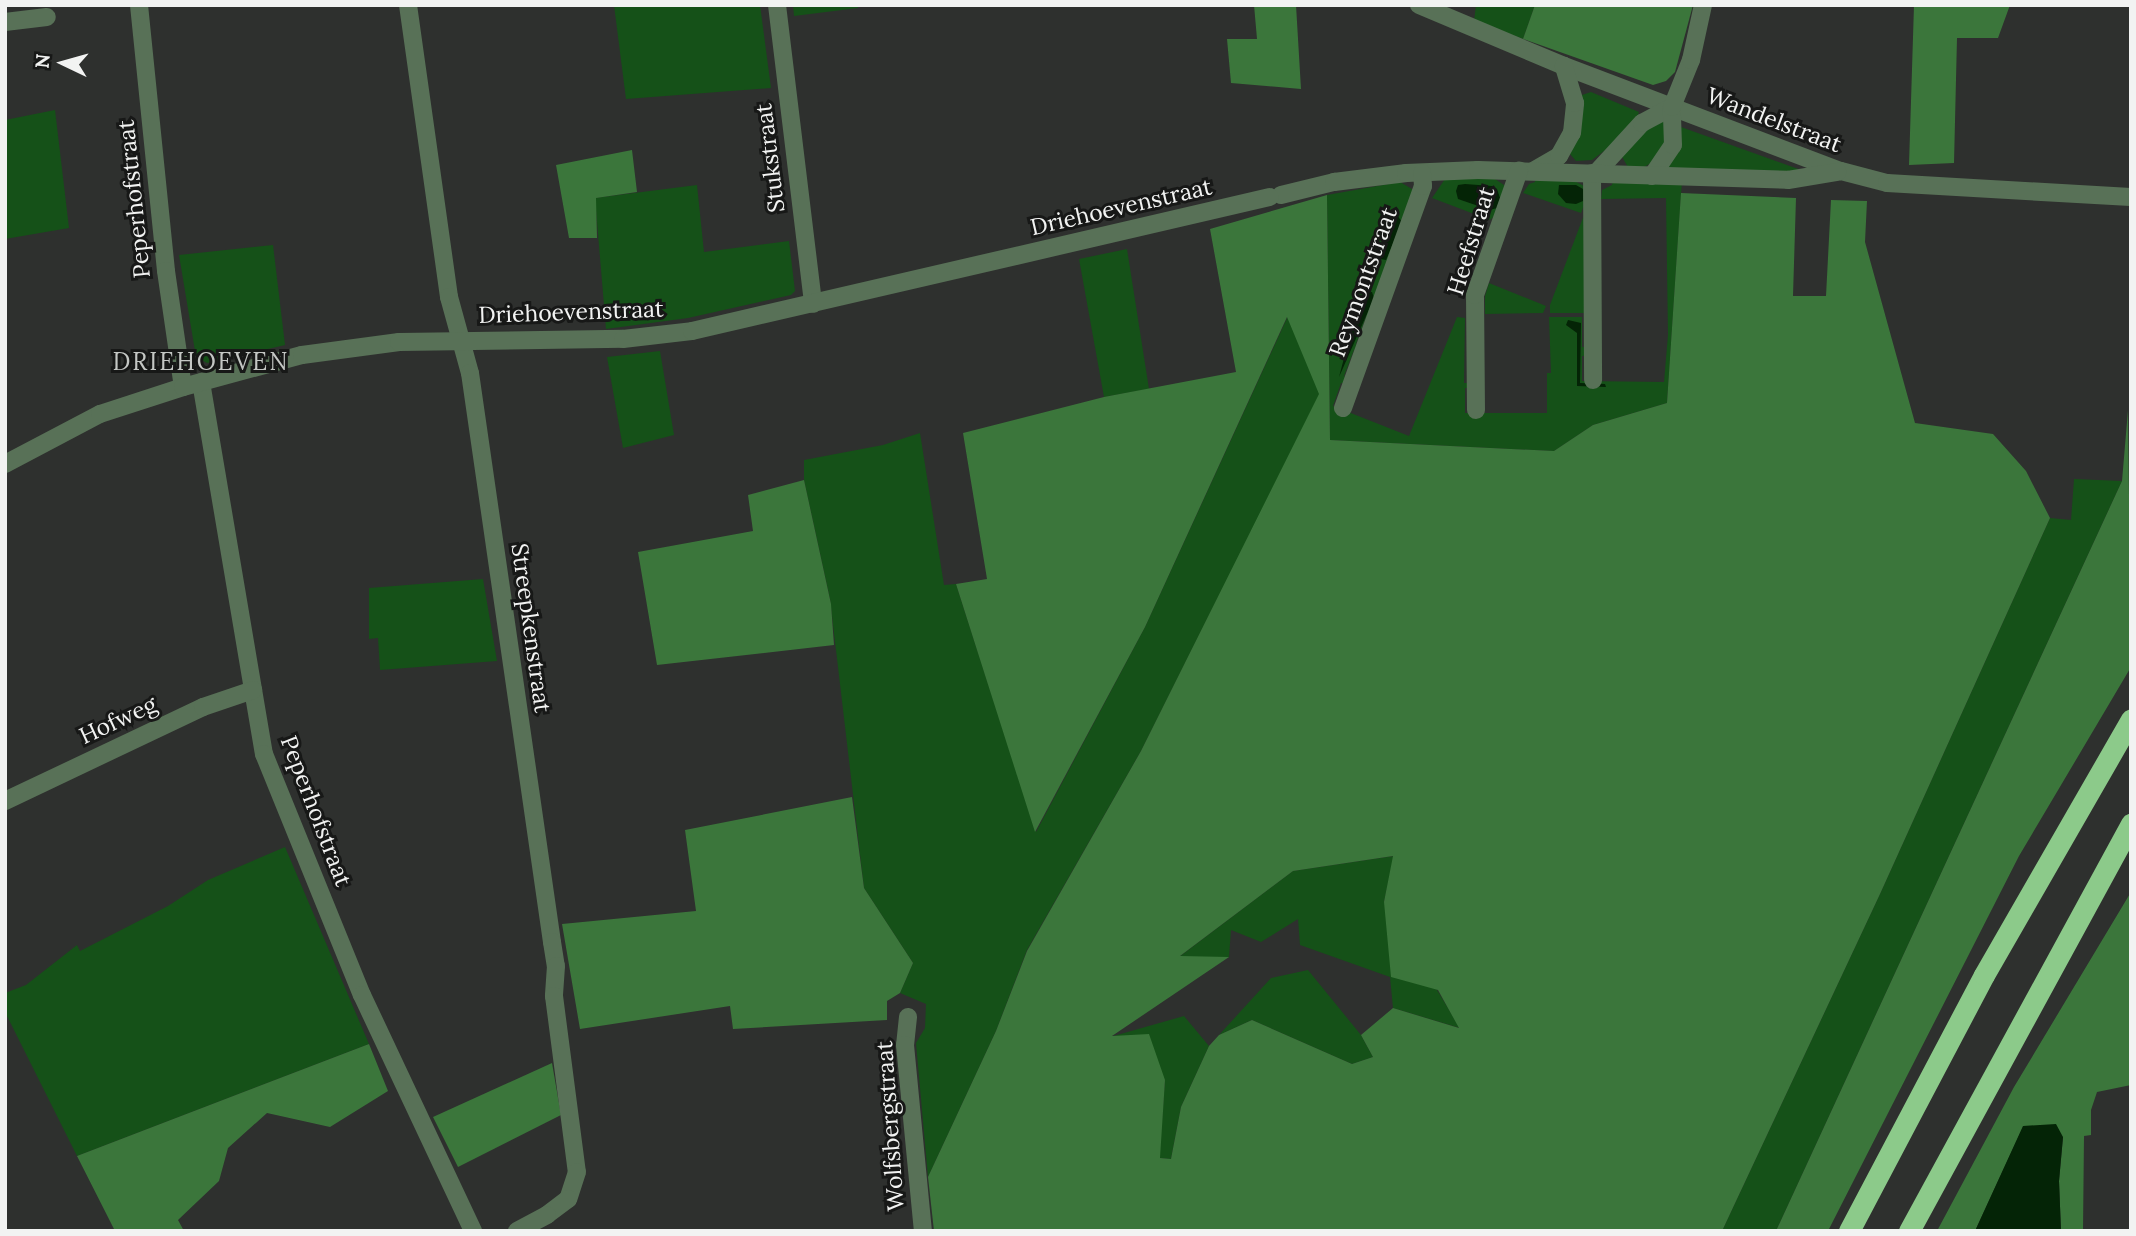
<!DOCTYPE html>
<style>
body{margin:0}
#map{position:relative;width:2136px;height:1236px;overflow:hidden;background:#2e302e;font-family:Lora,serif}
div>[style]{position:absolute}
.green>*{inset:0;background:#155118}
.forest>*{inset:0;background:#3b763b}
.water>*{inset:0;background:#042406}
.minor>*{height:18px;margin:-9px;padding:0 9px;transform-origin:9px;border-radius:9px;background:#587157}
.highway>*{height:21px;margin:-10.5px;padding:0 10.5px;transform-origin:10.5px;border-radius:10.5px;background:#8cca8a}
span{translate:-50% -50%;white-space:nowrap;text-align:center;line-height:1.15;-webkit-text-stroke:6px #171817;paint-order:stroke}
.street-label{font-size:23px;color:#f2f3f2}
.neighbourhood-label{font-size:24px;color:#c4c7c4;letter-spacing:2px}
.frame{position:absolute;inset:0;border:7px solid #f2f3f2;pointer-events:none}
.north{position:absolute;left:28px;top:28px;width:70px;height:70px;-webkit-text-stroke:5px #171817;paint-order:stroke;rotate:275deg;font-size:19px;font-weight:700;line-height:28px;text-align:center;color:#f2f3f2}
.north::after{content:'';display:block;margin:auto;width:24px;height:32px;background:#f2f3f2;clip-path:polygon(50% 0,100% 100%,50% 72%,0 100%)}
</style>
<div id="map">
<div class="green">
<i style="clip-path:polygon(614px 5px,760px 5px,771px 88px,626px 99px)"></i>
<i style="clip-path:polygon(793px 5px,858px 5px,858px 8px,794px 16px)"></i>
<i style="clip-path:polygon(1476px 5px,1535px 5px,1523px 39px,1474px 21px)"></i>
<i style="clip-path:polygon(1591px 92px,1639px 112px,1636px 120px,1612px 145px,1592px 160px,1576px 161px,1570px 154px,1582px 95px)"></i>
<i style="clip-path:polygon(55px 110px,69px 228px,5px 239px,5px 120px)"></i>
<i style="clip-path:polygon(1663px 120px,1669px 135px,1659px 158px,1641px 169px,1629px 169px,1621px 155px,1646px 125px)"></i>
<i style="clip-path:polygon(1681px 127px,1804px 171px,1803px 175px,1667px 169px)"></i>
<i style="clip-path:polygon(1492px 177px,1504px 185px,1506px 193px,1500px 211px,1490px 220px,1432px 198px,1445px 179px)"></i>
<i style="clip-path:polygon(1535px 178px,1571px 179px,1584px 186px,1586px 200px,1581px 213px,1523px 193px,1529px 184px,1535px 182px)"></i>
<i style="clip-path:polygon(1613px 180px,1682px 181px,1667px 403px,1593px 425px,1554px 451px,1330px 440px,1327px 195px,1400px 182px,1412px 189px,1415px 195px,1371px 319px,1366px 317px,1356px 344px,1360px 346px,1358px 351px,1354px 350px,1344px 376px,1349px 378px,1346px 384px,1341px 383px,1333px 406px,1409px 436px,1457px 317px,1465px 318px,1464px 383px,1470px 383px,1470px 388px,1465px 388px,1465px 413px,1547px 413px,1547px 373px,1551px 373px,1549px 317px,1582px 317px,1582px 347px,1587px 347px,1587px 356px,1582px 356px,1582px 381px,1664px 382px,1668px 335px,1666px 198px,1601px 199px,1602px 190px,1612px 185px)"></i>
<i style="clip-path:polygon(697px 185px,704px 252px,789px 241px,795px 291px,791px 295px,688px 318px,606px 329px,595px 198px)"></i>
<i style="clip-path:polygon(1584px 215px,1587px 313px,1550px 313px,1550px 305px)"></i>
<i style="clip-path:polygon(273px 245px,285px 345px,207px 363px,196px 357px,179px 255px)"></i>
<i style="clip-path:polygon(1127px 249px,1149px 389px,1104px 397px,1079px 259px)"></i>
<i style="clip-path:polygon(1489px 283px,1546px 306px,1543px 313px,1485px 314px,1485px 296px)"></i>
<i style="clip-path:polygon(1288px 316px,1320px 394px,1141px 751px,1027px 950px,996px 1031px,928px 1177px,916px 1043px,925px 1028px,926px 1004px,900px 993px,913px 963px,864px 888px,830px 599px,804px 480px,804px 460px,883px 445px,920px 433px,944px 585px,956px 584px,1036px 832px,1145px 627px)"></i>
<i style="clip-path:polygon(660px 351px,674px 435px,623px 448px,607px 357px)"></i>
<i style="clip-path:polygon(2074px 479px,2122px 481px,1776px 1231px,1722px 1231px,1880px 894px,2050px 518px,2071px 520px)"></i>
<i style="clip-path:polygon(483px 579px,497px 661px,380px 670px,378px 638px,369px 639px,369px 588px)"></i>
<i style="clip-path:polygon(285px 847px,369px 1044px,77px 1156px,5px 1012px,5px 993px,26px 985px,77px 945px,80px 951px,168px 906px,208px 880px)"></i>
<i style="clip-path:polygon(1394px 856px,1384px 902px,1460px 1028px,1393px 1008px,1390px 977px,1300px 945px,1298px 919px,1261px 942px,1231px 930px,1229px 957px,1179px 957px,1293px 871px)"></i>
<i style="clip-path:polygon(1308px 970px,1361px 1035px,1373px 1057px,1352px 1064px,1252px 1020px,1219px 1035px,1271px 978px)"></i>
<i style="clip-path:polygon(1184px 1016px,1209px 1046px,1181px 1107px,1171px 1159px,1159px 1158px,1165px 1080px,1110px 1037px)"></i>
</div>
<div class="forest">
<i style="clip-path:polygon(1254px 5px,1296px 5px,1301px 89px,1231px 83px,1227px 39px,1257px 39px)"></i>
<i style="clip-path:polygon(1535px 5px,1693px 5px,1675px 72px,1666px 81px,1653px 85px,1523px 39px)"></i>
<i style="clip-path:polygon(1914px 5px,2010px 5px,1998px 38px,1957px 38px,1954px 163px,1909px 165px)"></i>
<i style="clip-path:polygon(632px 150px,637px 192px,596px 198px,597px 238px,569px 238px,556px 165px)"></i>
<i style="clip-path:polygon(evenodd,1681px 193px,1796px 198px,1793px 296px,1826px 296px,1831px 200px,1867px 201px,1865px 242px,1915px 423px,1993px 434px,2026px 471px,2050px 518px,1880px 894px,1722px 1231px,934px 1231px,928px 1177px,996px 1031px,1027px 951px,1141px 751px,1319px 394px,1287px 317px,1145px 627px,1035px 832px,956px 584px,987px 579px,963px 433px,1104px 397px,1236px 372px,1210px 229px,1327px 195px,1330px 440px,1554px 451px,1593px 425px,1667px 403px,1681px 193px,1393px 856px,1384px 902px,1391px 977px,1438px 990px,1459px 1028px,1393px 1008px,1361px 1035px,1373px 1057px,1352px 1064px,1252px 1020px,1219px 1035px,1209px 1046px,1181px 1107px,1171px 1159px,1160px 1158px,1165px 1080px,1149px 1034px,1112px 1036px,1229px 957px,1180px 956px,1293px 871px,1393px 856px)"></i>
<i style="clip-path:polygon(2128px 410px,2131px 667px,2019px 856px,1828px 1231px,1776px 1231px,2122px 481px)"></i>
<i style="clip-path:polygon(804px 480px,831px 604px,834px 645px,657px 665px,638px 552px,753px 531px,748px 495px)"></i>
<i style="clip-path:polygon(852px 797px,864px 888px,913px 963px,900px 993px,887px 1001px,887px 1020px,733px 1029px,730px 1006px,580px 1029px,562px 924px,696px 911px,685px 830px)"></i>
<i style="clip-path:polygon(2131px 892px,2131px 1085px,2097px 1092px,2091px 1110px,2091px 1135px,2084px 1136px,2083px 1231px,2061px 1231px,2059px 1181px,2063px 1137px,2023px 1127px,1975px 1231px,1937px 1231px,2014px 1087px)"></i>
<i style="clip-path:polygon(369px 1044px,388px 1091px,330px 1127px,267px 1113px,228px 1148px,219px 1181px,178px 1220px,184px 1231px,115px 1231px,77px 1156px)"></i>
<i style="clip-path:polygon(552px 1063px,561px 1115px,458px 1167px,433px 1117px)"></i>
</div>
<div class="water">
<i style="clip-path:polygon(1465px 184px,1492px 186px,1497px 189px,1501px 201px,1497px 208px,1490px 210px,1458px 199px,1456px 191px,1458px 185px)"></i>
<i style="clip-path:polygon(1559px 185px,1576px 185px,1583px 189px,1583px 201px,1576px 204px,1566px 203px,1558px 194px)"></i>
<i style="clip-path:polygon(1397px 215px,1402px 222px,1386px 260px,1380px 259px,1392px 219px)"></i>
<i style="clip-path:polygon(1366px 292px,1372px 292px,1374px 298px,1339px 377px,1360px 298px)"></i>
<i style="clip-path:polygon(1568px 320px,1581px 323px,1580px 383px,1605px 384px,1606px 387px,1577px 386px,1577px 333px,1566px 325px)"></i>
<i style="clip-path:polygon(2056px 1124px,2063px 1137px,2059px 1181px,2061px 1231px,1975px 1231px,2023px 1126px)"></i>
</div>
<div class="minor">
<i style="left:139px;top:5px;width:267px;rotate:84.2deg"></i>
<i style="left:166px;top:271px;width:117px;rotate:81.7deg"></i>
<i style="left:408px;top:5px;width:295px;rotate:82deg"></i>
<i style="left:449px;top:297px;width:79px;rotate:74.6deg"></i>
<i style="left:470px;top:373px;width:575px;rotate:81.8deg"></i>
<i style="left:552px;top:942px;width:24px;rotate:81deg"></i>
<i style="left:556px;top:966px;width:30px;rotate:94deg"></i>
<i style="left:554px;top:996px;width:177px;rotate:82.6deg"></i>
<i style="left:577px;top:1172px;width:28px;rotate:108deg"></i>
<i style="left:568px;top:1199px;width:26px;rotate:143deg"></i>
<i style="left:547px;top:1215px;width:34px;rotate:152deg"></i>
<i style="left:777px;top:5px;width:301px;rotate:83.1deg"></i>
<i style="left:1419px;top:5px;width:157px;rotate:22.8deg"></i>
<i style="left:1564px;top:66px;width:296px;rotate:20.8deg"></i>
<i style="left:1841px;top:171px;width:48px;rotate:14.6deg"></i>
<i style="left:1887px;top:183px;width:244px;rotate:3.3deg"></i>
<i style="left:5px;top:22px;width:42px;rotate:-6.8deg"></i>
<i style="left:1533px;top:171px;width:30px;rotate:-30deg"></i>
<i style="left:1559px;top:156px;width:26px;rotate:-61deg"></i>
<i style="left:1572px;top:133px;width:30px;rotate:-84deg"></i>
<i style="left:1575px;top:103px;width:39px;rotate:-107deg"></i>
<i style="left:1592px;top:173px;width:207px;rotate:89.7deg"></i>
<i style="left:1596px;top:173px;width:68px;rotate:-47.4deg"></i>
<i style="left:1642px;top:123px;width:34px;rotate:-28deg"></i>
<i style="left:1652px;top:176px;width:37px;rotate:-56deg"></i>
<i style="left:1673px;top:145px;width:38px;rotate:-92deg"></i>
<i style="left:1672px;top:107px;width:51px;rotate:-68deg"></i>
<i style="left:1691px;top:60px;width:56px;rotate:-77.7deg"></i>
<i style="left:1281px;top:195px;width:55px;rotate:-13.8deg"></i>
<i style="left:1334px;top:182px;width:73px;rotate:-7.1deg"></i>
<i style="left:1406px;top:173px;width:72px;rotate:-2.4deg"></i>
<i style="left:1478px;top:170px;width:310px;rotate:1.8deg"></i>
<i style="left:1788px;top:180px;width:50px;rotate:-9.3deg"></i>
<i style="left:201px;top:382px;width:377px;rotate:80.4deg"></i>
<i style="left:264px;top:754px;width:260px;rotate:67.9deg"></i>
<i style="left:362px;top:995px;width:261px;rotate:64.8deg"></i>
<i style="left:1343px;top:408px;width:236px;rotate:-70.2deg"></i>
<i style="left:1423px;top:186px;width:13px;rotate:-94deg"></i>
<i style="left:1476px;top:410px;width:115px;rotate:-90.5deg"></i>
<i style="left:1475px;top:295px;width:132px;rotate:-70.5deg"></i>
<i style="left:5px;top:464px;width:107px;rotate:-27.8deg"></i>
<i style="left:100px;top:414px;width:87px;rotate:-18deg"></i>
<i style="left:183px;top:387px;width:123px;rotate:-15.1deg"></i>
<i style="left:302px;top:355px;width:98px;rotate:-7.6deg"></i>
<i style="left:399px;top:342px;width:224px;rotate:-0.8deg"></i>
<i style="left:623px;top:339px;width:69px;rotate:-6.6deg"></i>
<i style="left:692px;top:331px;width:593px;rotate:-13.05deg"></i>
<i style="left:5px;top:801px;width:219px;rotate:-25.4deg"></i>
<i style="left:203px;top:707px;width:53px;rotate:-18.8deg"></i>
<i style="left:908px;top:1017px;width:28px;rotate:96deg"></i>
<i style="left:905px;top:1045px;width:187px;rotate:84.5deg"></i>
</div>
<div class="highway">
<i style="left:1849px;top:1231px;width:289px;rotate:-62.2deg"></i>
<i style="left:1984px;top:975px;width:295px;rotate:-60.1deg"></i>
<i style="left:1909px;top:1231px;width:464px;rotate:-61.4deg"></i>
</div>
<div class="street-label">
<span style="left:1774px;top:120px;rotate:21deg">Wandelstraat</span>
<span style="left:770px;top:158px;rotate:-97deg">Stukstraat</span>
<span style="left:134px;top:199px;rotate:-96deg">Peperhofstraat</span>
<span style="left:1121px;top:207px;rotate:-13deg">Driehoevenstraat</span>
<span style="left:1471px;top:241px;rotate:-73deg">Heefstraat</span>
<span style="left:1363px;top:282px;rotate:-70deg">Reymontstraat</span>
<span style="left:571px;top:312px;rotate:-2deg">Driehoevenstraat</span>
<span style="left:531px;top:628px;rotate:82deg">Streepkenstraat</span>
<span style="left:118px;top:720px;rotate:-25deg">Hofweg</span>
<span style="left:316px;top:811px;rotate:69deg">Peperhofstraat</span>
<span style="left:890px;top:1126px;rotate:-94deg">Wolfsbergstraat</span>
</div>
<div class="neighbourhood-label">
<span style="left:201px;top:362px">DRIEHOEVEN</span>
</div>
<div class="frame"></div>
<div class="north">N</div>
</div>
